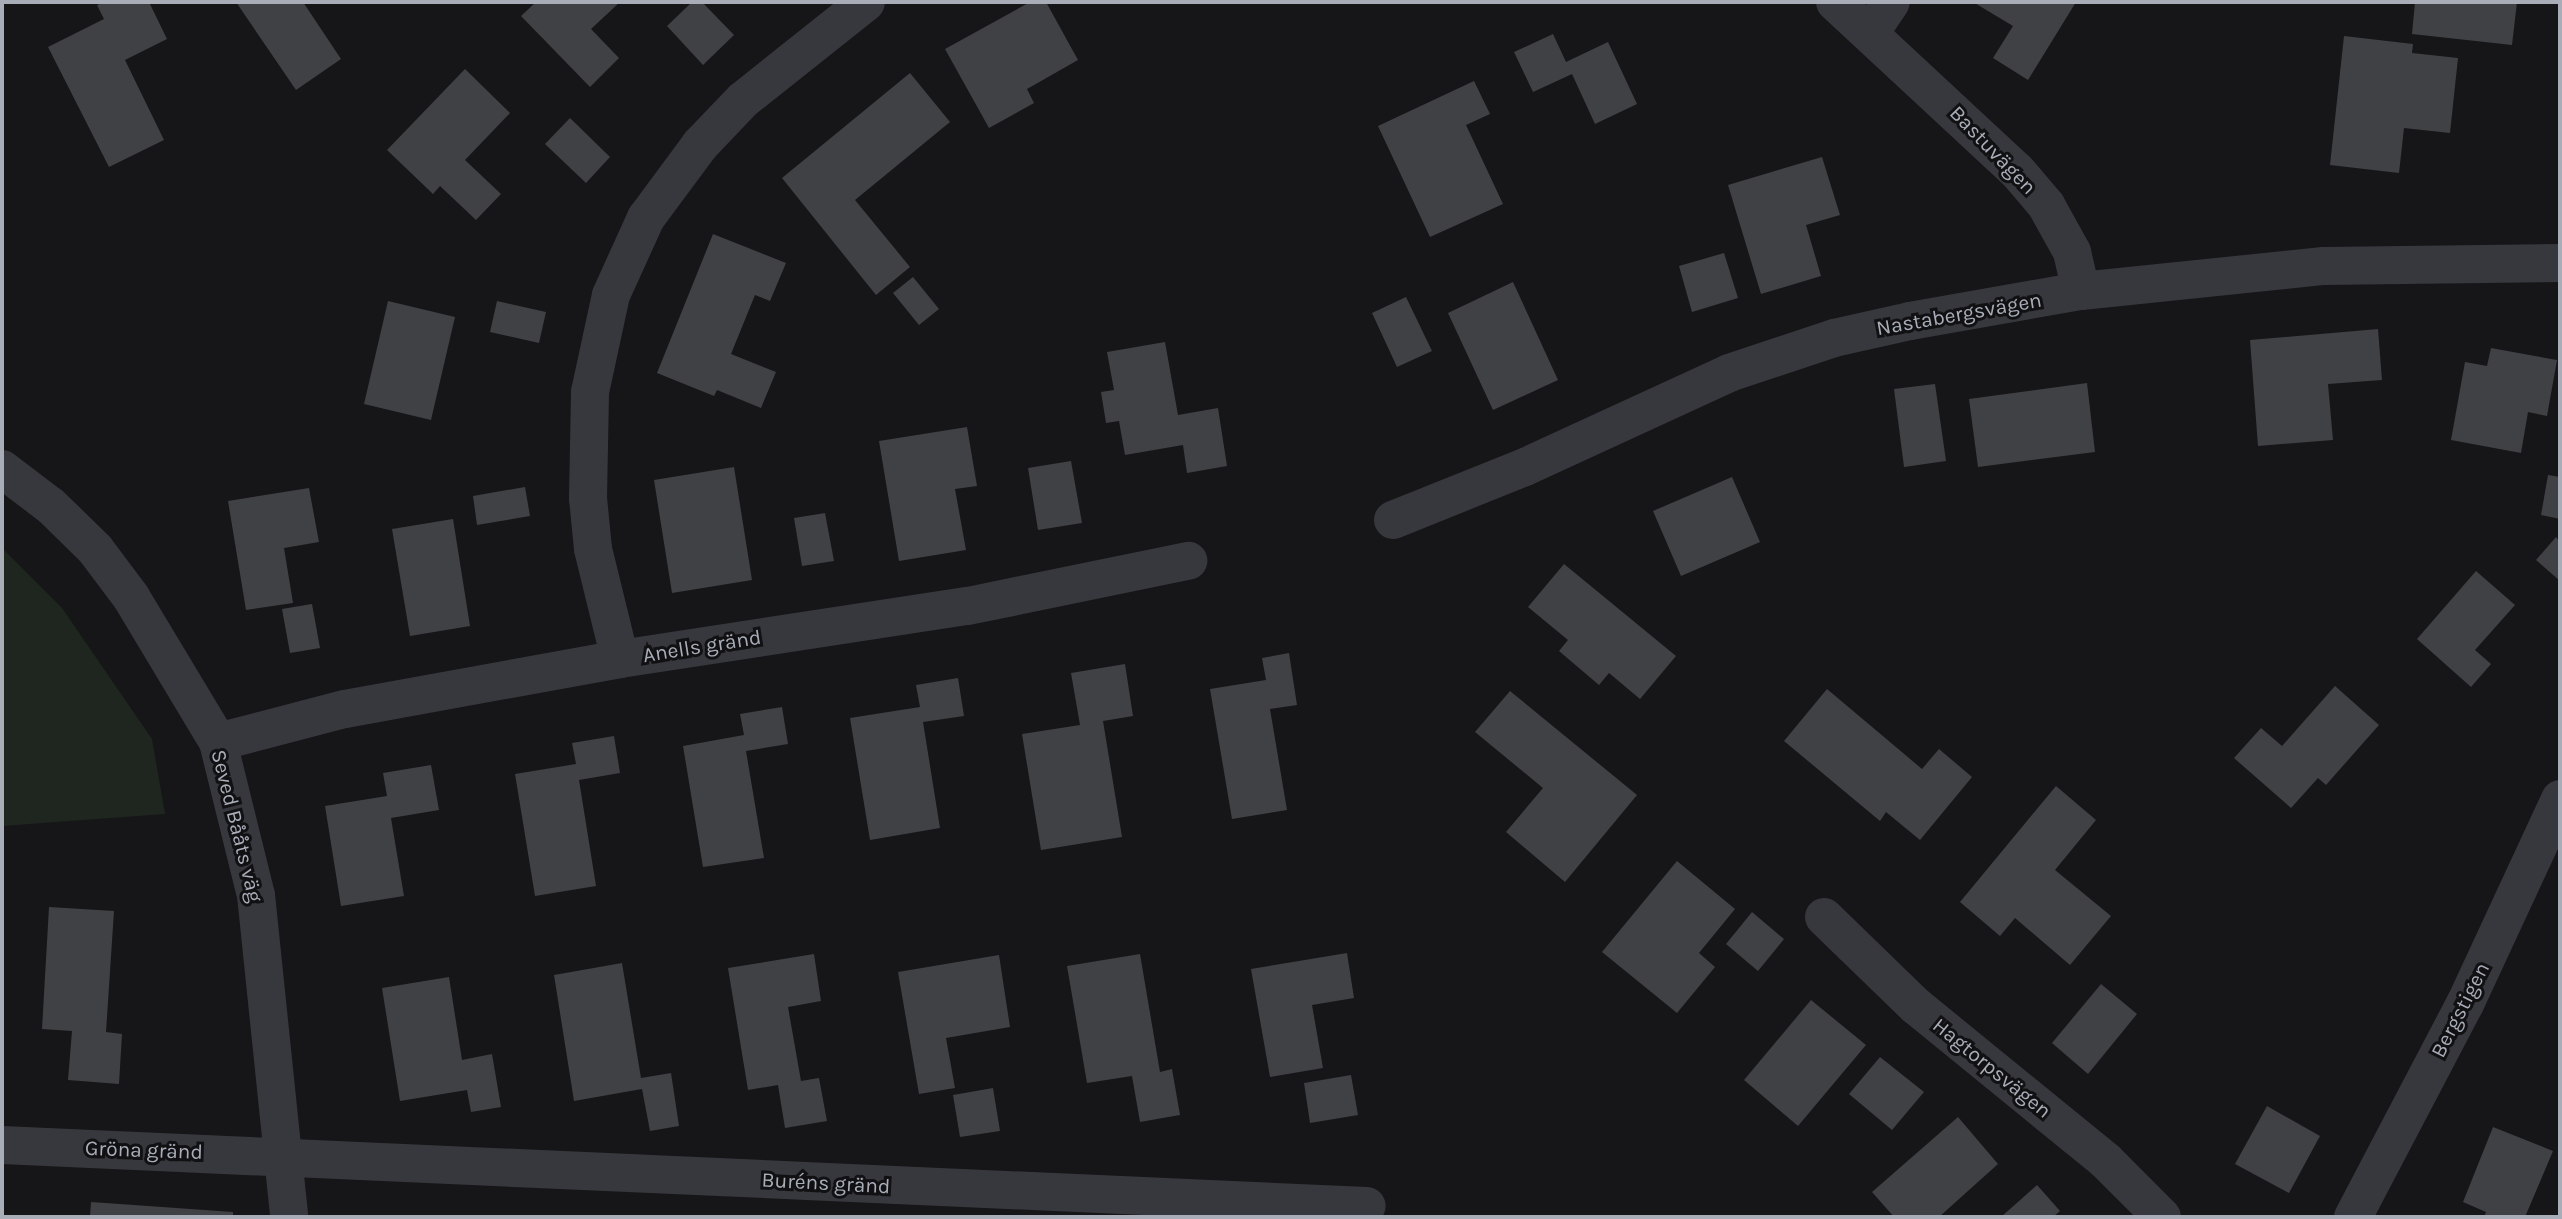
<!DOCTYPE html>
<meta charset="utf-8">
<style>
body{margin:0}
#map{position:relative;width:2562px;height:1219px;overflow:hidden;background:#161618;font-family:Karla,sans-serif}
div>[style]{position:absolute}
.green>*{inset:0;background:#1e261f}
.building>*{inset:0;background:#404145}
.street>*{height:38px;margin:-19px;padding:0 19px;transform-origin:19px;border-radius:19px;background:#37383d}
span{translate:-50% -50%;white-space:nowrap;text-align:center;line-height:1.15;-webkit-text-stroke:6px #111113;paint-order:stroke}
.street-label{font-size:21px;color:#a8adb8}
.frame{position:absolute;inset:0;border:4px solid #a8adb8;pointer-events:none}
</style>
<div id="map">
<div class="green">
<i style="clip-path:polygon(2px 548px,62px 608px,152px 739px,165px 814px,2px 826px)"></i>
</div>
<div class="building">
<i style="clip-path:polygon(104px 2px,149px 2px,167px 39px,125px 60px,164px 140px,109px 167px,48px 47px,104px 19px,97px 5px)"></i>
<i style="clip-path:polygon(236px 2px,303px 2px,341px 59px,296px 90px)"></i>
<i style="clip-path:polygon(536px 2px,620px 2px,591px 29px,619px 58px,590px 87px,521px 16px)"></i>
<i style="clip-path:polygon(692px 2px,702px 2px,734px 35px,703px 65px,667px 26px)"></i>
<i style="clip-path:polygon(1030px 2px,1046px 2px,1078px 60px,1027px 89px,1034px 103px,989px 128px,945px 49px)"></i>
<i style="clip-path:polygon(1973px 2px,2076px 2px,2028px 80px,1993px 58px,2013px 26px)"></i>
<i style="clip-path:polygon(2415px 2px,2517px 2px,2512px 45px,2412px 34px)"></i>
<i style="clip-path:polygon(1553px 34px,1566px 62px,1608px 42px,1637px 104px,1595px 124px,1572px 74px,1533px 92px,1514px 52px)"></i>
<i style="clip-path:polygon(2344px 36px,2413px 44px,2412px 53px,2458px 58px,2450px 133px,2404px 128px,2399px 173px,2330px 165px)"></i>
<i style="clip-path:polygon(465px 69px,510px 113px,465px 160px,501px 194px,476px 220px,440px 186px,433px 194px,387px 150px)"></i>
<i style="clip-path:polygon(910px 73px,950px 122px,855px 200px,910px 267px,876px 295px,782px 178px)"></i>
<i style="clip-path:polygon(1474px 81px,1490px 114px,1466px 125px,1503px 204px,1430px 237px,1378px 126px)"></i>
<i style="clip-path:polygon(570px 118px,610px 157px,586px 183px,545px 144px)"></i>
<i style="clip-path:polygon(1822px 157px,1840px 215px,1806px 225px,1821px 276px,1761px 294px,1728px 185px)"></i>
<i style="clip-path:polygon(713px 234px,786px 263px,770px 301px,755px 295px,731px 354px,776px 372px,761px 408px,717px 390px,714px 396px,657px 373px)"></i>
<i style="clip-path:polygon(1724px 253px,1738px 298px,1692px 312px,1679px 266px)"></i>
<i style="clip-path:polygon(913px 277px,939px 309px,919px 325px,893px 293px)"></i>
<i style="clip-path:polygon(1513px 282px,1558px 380px,1493px 410px,1448px 313px)"></i>
<i style="clip-path:polygon(1406px 297px,1432px 351px,1397px 367px,1372px 313px)"></i>
<i style="clip-path:polygon(388px 301px,455px 317px,431px 420px,364px 404px)"></i>
<i style="clip-path:polygon(497px 301px,546px 312px,539px 343px,490px 332px)"></i>
<i style="clip-path:polygon(2378px 329px,2382px 380px,2328px 384px,2333px 440px,2258px 446px,2250px 340px)"></i>
<i style="clip-path:polygon(1165px 342px,1178px 415px,1218px 408px,1227px 466px,1187px 473px,1183px 445px,1125px 455px,1119px 421px,1106px 423px,1101px 392px,1114px 390px,1107px 352px)"></i>
<i style="clip-path:polygon(2491px 348px,2557px 360px,2547px 416px,2528px 412px,2521px 453px,2451px 440px,2465px 362px,2487px 366px)"></i>
<i style="clip-path:polygon(2087px 383px,2095px 452px,1978px 467px,1969px 399px)"></i>
<i style="clip-path:polygon(1935px 384px,1946px 461px,1904px 467px,1894px 389px)"></i>
<i style="clip-path:polygon(967px 427px,977px 486px,955px 489px,966px 550px,899px 561px,879px 441px)"></i>
<i style="clip-path:polygon(1071px 461px,1082px 523px,1038px 530px,1028px 468px)"></i>
<i style="clip-path:polygon(734px 467px,752px 580px,672px 593px,654px 480px)"></i>
<i style="clip-path:polygon(2548px 475px,2560px 477px,2560px 519px,2541px 515px)"></i>
<i style="clip-path:polygon(1732px 477px,1760px 542px,1681px 576px,1653px 511px)"></i>
<i style="clip-path:polygon(525px 487px,530px 516px,477px 525px,473px 496px)"></i>
<i style="clip-path:polygon(309px 488px,319px 542px,284px 548px,293px 603px,246px 610px,228px 501px)"></i>
<i style="clip-path:polygon(825px 513px,834px 561px,802px 566px,794px 518px)"></i>
<i style="clip-path:polygon(453px 519px,470px 626px,410px 636px,392px 529px)"></i>
<i style="clip-path:polygon(2556px 537px,2560px 542px,2560px 581px,2536px 560px)"></i>
<i style="clip-path:polygon(1564px 564px,1676px 656px,1640px 699px,1609px 673px,1599px 685px,1559px 651px,1568px 640px,1528px 607px)"></i>
<i style="clip-path:polygon(2476px 571px,2515px 605px,2475px 650px,2491px 664px,2471px 687px,2417px 639px)"></i>
<i style="clip-path:polygon(312px 604px,320px 648px,290px 653px,282px 609px)"></i>
<i style="clip-path:polygon(1289px 653px,1297px 705px,1270px 709px,1287px 810px,1232px 819px,1210px 689px,1266px 680px,1262px 658px)"></i>
<i style="clip-path:polygon(1125px 664px,1133px 716px,1103px 721px,1122px 837px,1041px 850px,1022px 734px,1080px 725px,1071px 673px)"></i>
<i style="clip-path:polygon(958px 678px,964px 716px,923px 722px,940px 828px,870px 840px,850px 718px,920px 707px,916px 685px)"></i>
<i style="clip-path:polygon(2335px 686px,2379px 725px,2326px 785px,2318px 778px,2291px 808px,2234px 758px,2261px 728px,2282px 746px)"></i>
<i style="clip-path:polygon(1827px 689px,1922px 769px,1939px 749px,1972px 777px,1920px 840px,1886px 812px,1880px 821px,1784px 741px)"></i>
<i style="clip-path:polygon(1510px 691px,1637px 795px,1565px 882px,1506px 832px,1543px 788px,1475px 732px)"></i>
<i style="clip-path:polygon(782px 707px,788px 744px,746px 751px,764px 858px,703px 867px,683px 746px,744px 735px,740px 714px)"></i>
<i style="clip-path:polygon(614px 736px,620px 773px,579px 780px,596px 886px,535px 896px,515px 774px,576px 764px,572px 743px)"></i>
<i style="clip-path:polygon(431px 765px,439px 810px,391px 818px,404px 896px,341px 906px,325px 806px,387px 796px,383px 773px)"></i>
<i style="clip-path:polygon(2056px 786px,2096px 820px,2055px 870px,2111px 916px,2070px 965px,2015px 918px,2000px 936px,1960px 902px)"></i>
<i style="clip-path:polygon(1677px 861px,1735px 909px,1699px 953px,1715px 967px,1677px 1013px,1602px 952px)"></i>
<i style="clip-path:polygon(49px 907px,114px 911px,106px 1032px,122px 1034px,119px 1084px,68px 1080px,72px 1031px,42px 1029px)"></i>
<i style="clip-path:polygon(1752px 912px,1784px 939px,1758px 971px,1726px 944px)"></i>
<i style="clip-path:polygon(1347px 953px,1354px 998px,1312px 1005px,1323px 1068px,1270px 1077px,1251px 969px)"></i>
<i style="clip-path:polygon(814px 954px,821px 1001px,788px 1007px,801px 1081px,819px 1078px,827px 1121px,785px 1128px,778px 1085px,748px 1090px,728px 968px)"></i>
<i style="clip-path:polygon(1140px 954px,1160px 1072px,1172px 1069px,1180px 1115px,1140px 1122px,1132px 1076px,1087px 1083px,1067px 966px)"></i>
<i style="clip-path:polygon(999px 955px,1010px 1027px,946px 1038px,955px 1088px,919px 1094px,898px 972px)"></i>
<i style="clip-path:polygon(622px 963px,641px 1078px,671px 1073px,679px 1126px,650px 1131px,642px 1089px,574px 1101px,554px 975px)"></i>
<i style="clip-path:polygon(449px 977px,462px 1060px,492px 1054px,501px 1107px,471px 1112px,467px 1090px,400px 1101px,382px 988px)"></i>
<i style="clip-path:polygon(2101px 984px,2137px 1014px,2088px 1074px,2052px 1043px)"></i>
<i style="clip-path:polygon(1811px 1000px,1866px 1045px,1798px 1126px,1744px 1080px)"></i>
<i style="clip-path:polygon(1880px 1057px,1924px 1092px,1892px 1130px,1849px 1094px)"></i>
<i style="clip-path:polygon(1351px 1075px,1358px 1115px,1310px 1123px,1304px 1083px)"></i>
<i style="clip-path:polygon(993px 1088px,1000px 1131px,960px 1137px,953px 1095px)"></i>
<i style="clip-path:polygon(2267px 1106px,2320px 1136px,2289px 1193px,2235px 1164px)"></i>
<i style="clip-path:polygon(1958px 1117px,1998px 1164px,1939px 1217px,1894px 1217px,1872px 1192px)"></i>
<i style="clip-path:polygon(2493px 1127px,2553px 1151px,2525px 1217px,2484px 1217px,2486px 1212px,2463px 1202px)"></i>
<i style="clip-path:polygon(2037px 1185px,2060px 1211px,2053px 1217px,2001px 1217px)"></i>
<i style="clip-path:polygon(91px 1202px,233px 1212px,233px 1217px,90px 1217px)"></i>
</div>
<div class="street">
<i style="left:1835px;top:2px;width:248px;rotate:42.9deg"></i>
<i style="left:2017px;top:171px;width:45px;rotate:49.5deg"></i>
<i style="left:2046px;top:205px;width:54px;rotate:61deg"></i>
<i style="left:2072px;top:252px;width:40px;rotate:77deg"></i>
<i style="left:1870px;top:33px;width:37px;rotate:-56deg"></i>
<i style="left:2px;top:469px;width:61px;rotate:37.1deg"></i>
<i style="left:51px;top:506px;width:62px;rotate:44.3deg"></i>
<i style="left:95px;top:549px;width:60px;rotate:53.1deg"></i>
<i style="left:131px;top:597px;width:169px;rotate:59deg"></i>
<i style="left:218px;top:742px;width:158px;rotate:76.1deg"></i>
<i style="left:256px;top:895px;width:324px;rotate:84.1deg"></i>
<i style="left:1393px;top:520px;width:142px;rotate:-21.9deg"></i>
<i style="left:1525px;top:467px;width:225px;rotate:-24.7deg"></i>
<i style="left:1729px;top:373px;width:111px;rotate:-18.4deg"></i>
<i style="left:1834px;top:338px;width:78px;rotate:-12.6deg"></i>
<i style="left:1910px;top:321px;width:174px;rotate:-10deg"></i>
<i style="left:2081px;top:291px;width:244px;rotate:-5.9deg"></i>
<i style="left:2324px;top:266px;width:236px;rotate:-0.7deg"></i>
<i style="left:620px;top:659px;width:113px;rotate:-103.8deg"></i>
<i style="left:593px;top:549px;width:51px;rotate:-95.6deg"></i>
<i style="left:588px;top:498px;width:106px;rotate:-88.9deg"></i>
<i style="left:590px;top:392px;width:99px;rotate:-77.8deg"></i>
<i style="left:611px;top:295px;width:85px;rotate:-65.6deg"></i>
<i style="left:646px;top:218px;width:91px;rotate:-53.5deg"></i>
<i style="left:700px;top:145px;width:62px;rotate:-46.3deg"></i>
<i style="left:743px;top:100px;width:157px;rotate:-38.5deg"></i>
<i style="left:218px;top:742px;width:131px;rotate:-14.6deg"></i>
<i style="left:345px;top:709px;width:280px;rotate:-10.3deg"></i>
<i style="left:620px;top:659px;width:352px;rotate:-8.7deg"></i>
<i style="left:968px;top:606px;width:225px;rotate:-11.6deg"></i>
<i style="left:1824px;top:917px;width:128px;rotate:44.1deg"></i>
<i style="left:1916px;top:1006px;width:245px;rotate:39.2deg"></i>
<i style="left:2106px;top:1161px;width:79px;rotate:45deg"></i>
<i style="left:2px;top:1145px;width:1366px;rotate:2.56deg"></i>
<i style="left:2353px;top:1217px;width:241px;rotate:-62.3deg"></i>
<i style="left:2465px;top:1004px;width:226px;rotate:-65.1deg"></i>
</div>
<div class="street-label">
<span style="left:1993px;top:150px;rotate:46deg">Bastuvägen</span>
<span style="left:1959px;top:314px;rotate:-10deg">Nastabergsvägen</span>
<span style="left:702px;top:646px;rotate:-9deg">Anells gränd</span>
<span style="left:237px;top:826px;rotate:76deg">Seved Bååts väg</span>
<span style="left:2460px;top:1010px;rotate:-63deg">Bergstigen</span>
<span style="left:1992px;top:1068px;rotate:39deg">Hagtorpsvägen</span>
<span style="left:144px;top:1150px;rotate:2deg">Gröna gränd</span>
<span style="left:826px;top:1183px;rotate:3deg">Buréns gränd</span>
</div>
<div class="frame"></div>
</div>
